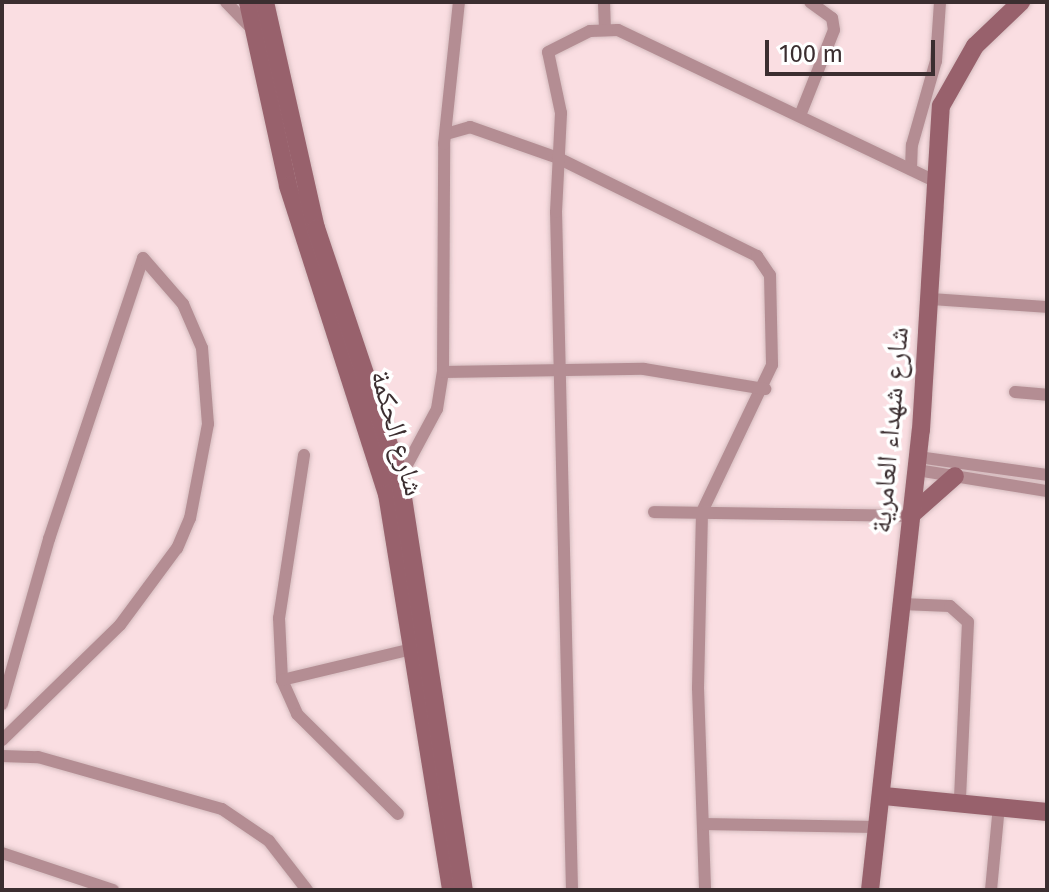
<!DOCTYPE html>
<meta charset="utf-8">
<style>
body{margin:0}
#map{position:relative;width:1049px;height:892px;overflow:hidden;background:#fadee2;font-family:"Fira Sans","Noto Naskh Arabic",sans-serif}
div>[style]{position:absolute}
.roads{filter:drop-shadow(0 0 2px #d4bbbe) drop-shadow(0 0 2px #d4bbbe)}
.street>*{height:12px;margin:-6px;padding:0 6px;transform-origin:6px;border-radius:6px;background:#b48d93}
.secondary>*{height:18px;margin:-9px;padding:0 9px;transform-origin:9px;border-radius:9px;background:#98616c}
span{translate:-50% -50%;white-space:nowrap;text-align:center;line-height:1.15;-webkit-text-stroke:7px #fff;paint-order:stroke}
.street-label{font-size:28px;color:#3b2e30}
.frame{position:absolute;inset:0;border:4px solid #3b2e30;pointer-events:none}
.scale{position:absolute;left:765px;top:40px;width:170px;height:36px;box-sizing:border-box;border:4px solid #3b2e30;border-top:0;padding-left:10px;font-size:24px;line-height:28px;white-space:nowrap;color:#3b2e30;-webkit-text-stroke:6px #fff;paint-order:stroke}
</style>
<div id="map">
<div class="roads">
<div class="street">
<i style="left:226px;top:2px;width:37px;rotate:46deg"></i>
<i style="left:604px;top:2px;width:28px;rotate:88deg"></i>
<i style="left:801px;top:113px;width:89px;rotate:-68.3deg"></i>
<i style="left:834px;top:30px;width:12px;rotate:-99deg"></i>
<i style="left:832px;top:18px;width:27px;rotate:-144deg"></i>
<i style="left:446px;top:134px;width:25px;rotate:-16deg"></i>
<i style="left:470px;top:127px;width:93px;rotate:19.4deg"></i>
<i style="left:558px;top:158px;width:222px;rotate:26.2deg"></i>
<i style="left:757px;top:256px;width:23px;rotate:56deg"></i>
<i style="left:770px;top:275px;width:90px;rotate:88.7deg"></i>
<i style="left:772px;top:365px;width:163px;rotate:115.5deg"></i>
<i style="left:702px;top:512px;width:176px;rotate:91.3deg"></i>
<i style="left:698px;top:688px;width:202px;rotate:88deg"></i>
<i style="left:911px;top:169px;width:24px;rotate:-88deg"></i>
<i style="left:912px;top:145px;width:87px;rotate:-74.1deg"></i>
<i style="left:936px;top:61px;width:59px;rotate:-86.1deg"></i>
<i style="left:930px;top:299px;width:117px;rotate:3.9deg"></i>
<i style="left:443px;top:372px;width:201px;rotate:-0.9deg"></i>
<i style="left:644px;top:369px;width:123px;rotate:9.4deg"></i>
<i style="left:1015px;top:392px;width:32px;rotate:5deg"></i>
<i style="left:304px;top:455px;width:165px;rotate:98.7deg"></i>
<i style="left:279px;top:618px;width:62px;rotate:87.2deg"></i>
<i style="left:282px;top:680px;width:37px;rotate:66deg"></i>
<i style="left:297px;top:714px;width:142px;rotate:44.7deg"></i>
<i style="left:918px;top:457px;width:130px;rotate:7.9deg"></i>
<i style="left:917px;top:470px;width:132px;rotate:9.2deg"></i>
<i style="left:400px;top:478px;width:78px;rotate:-61.8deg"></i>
<i style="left:437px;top:409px;width:37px;rotate:-81deg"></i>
<i style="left:443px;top:372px;width:228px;rotate:-89.7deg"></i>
<i style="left:444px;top:144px;width:143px;rotate:-84deg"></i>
<i style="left:654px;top:512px;width:256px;rotate:0.9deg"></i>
<i style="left:902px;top:604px;width:48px;rotate:2.4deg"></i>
<i style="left:950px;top:606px;width:24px;rotate:42deg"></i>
<i style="left:968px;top:622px;width:179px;rotate:92.6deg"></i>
<i style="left:282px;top:680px;width:138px;rotate:-13.4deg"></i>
<i style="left:2px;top:704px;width:172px;rotate:-74.1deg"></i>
<i style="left:49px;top:539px;width:296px;rotate:-71.5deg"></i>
<i style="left:143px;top:258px;width:61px;rotate:49deg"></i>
<i style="left:183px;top:304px;width:48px;rotate:66.6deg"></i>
<i style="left:202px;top:348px;width:76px;rotate:85.5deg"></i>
<i style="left:208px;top:424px;width:96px;rotate:100.8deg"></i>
<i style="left:190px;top:518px;width:33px;rotate:113deg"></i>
<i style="left:177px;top:548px;width:96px;rotate:126.5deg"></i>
<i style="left:120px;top:625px;width:165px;rotate:135.7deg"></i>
<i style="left:2px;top:756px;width:36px;rotate:2deg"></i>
<i style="left:38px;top:757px;width:191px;rotate:15.8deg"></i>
<i style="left:222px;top:809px;width:57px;rotate:34.2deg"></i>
<i style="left:269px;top:841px;width:62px;rotate:52.2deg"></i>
<i style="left:703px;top:824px;width:173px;rotate:1deg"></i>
<i style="left:2px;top:853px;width:117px;rotate:18.4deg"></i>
<i style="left:572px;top:890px;width:678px;rotate:-91.35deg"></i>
<i style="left:556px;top:212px;width:99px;rotate:-87.1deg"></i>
<i style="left:561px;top:113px;width:62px;rotate:-102deg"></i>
<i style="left:548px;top:52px;width:47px;rotate:-26.6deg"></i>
<i style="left:590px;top:31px;width:28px;rotate:-2deg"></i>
<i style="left:618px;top:30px;width:352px;rotate:25.5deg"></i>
<i style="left:991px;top:890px;width:85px;rotate:-84.6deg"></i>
</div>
<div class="secondary">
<i style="left:248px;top:2px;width:188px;rotate:77.7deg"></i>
<i style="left:288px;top:186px;width:324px;rotate:72.2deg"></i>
<i style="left:387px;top:494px;width:401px;rotate:80.8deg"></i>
<i style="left:265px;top:2px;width:232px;rotate:77.3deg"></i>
<i style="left:316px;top:228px;width:264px;rotate:71.4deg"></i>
<i style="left:400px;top:478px;width:417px;rotate:81.2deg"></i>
<i style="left:910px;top:516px;width:60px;rotate:-41.6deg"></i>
<i style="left:884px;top:796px;width:164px;rotate:5.6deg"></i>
<i style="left:870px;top:890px;width:463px;rotate:-83.7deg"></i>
<i style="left:921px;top:430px;width:325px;rotate:-86.5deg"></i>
<i style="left:941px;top:106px;width:69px;rotate:-60.5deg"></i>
<i style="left:975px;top:46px;width:64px;rotate:-43.7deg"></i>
</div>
</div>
<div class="street-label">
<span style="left:890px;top:430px;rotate:-85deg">شارع شهداء العامرية</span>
<span style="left:397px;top:433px;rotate:74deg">شارع الحكمة</span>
</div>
<div class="frame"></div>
<div class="scale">100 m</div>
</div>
